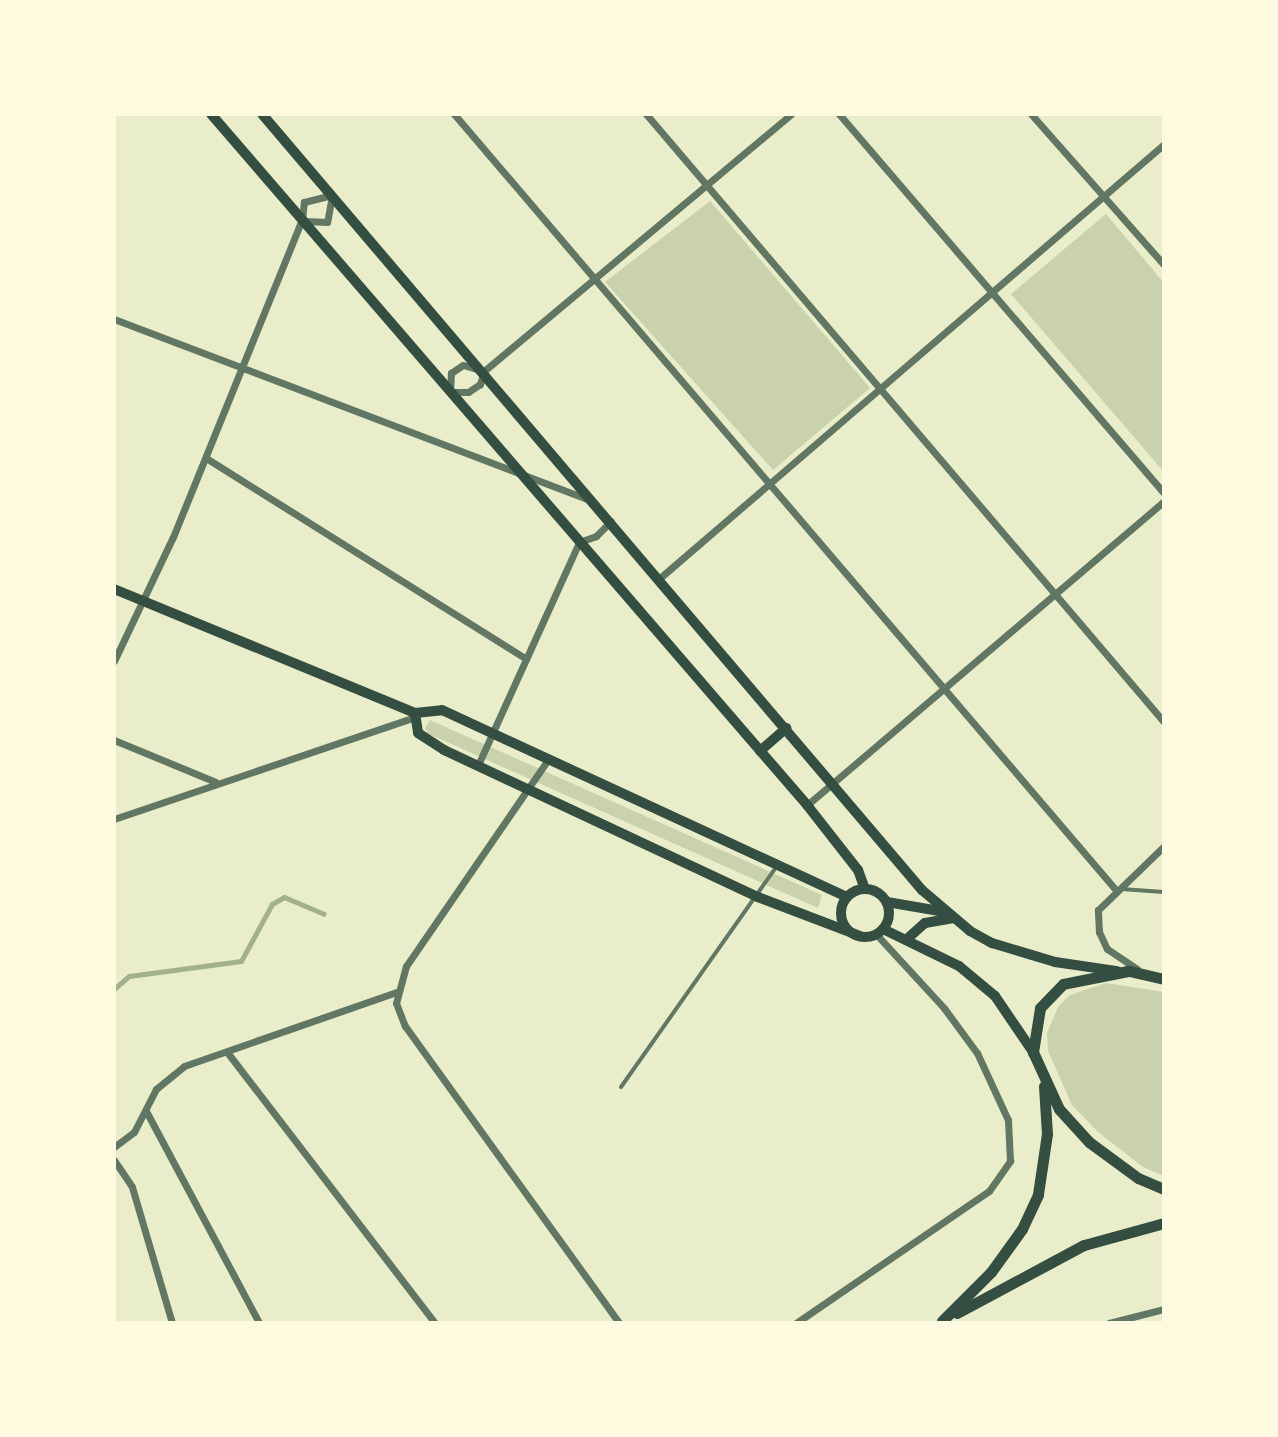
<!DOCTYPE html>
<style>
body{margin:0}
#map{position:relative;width:1278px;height:1437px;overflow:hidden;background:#e9edc9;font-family:"PT Sans",sans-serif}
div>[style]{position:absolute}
.green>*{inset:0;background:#cad2ad}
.stream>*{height:5px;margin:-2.5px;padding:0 2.5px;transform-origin:2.5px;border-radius:2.5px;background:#a3b18a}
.service>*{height:4px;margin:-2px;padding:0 2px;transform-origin:2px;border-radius:2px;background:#617663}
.minor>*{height:7px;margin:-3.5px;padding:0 3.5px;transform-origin:3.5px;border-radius:3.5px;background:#617663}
.secondary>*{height:10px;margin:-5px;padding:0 5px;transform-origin:5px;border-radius:5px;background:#344e41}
.secondary>.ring{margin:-5px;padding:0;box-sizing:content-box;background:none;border:10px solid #344e41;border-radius:50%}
.primary>*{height:11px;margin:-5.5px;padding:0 5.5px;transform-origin:5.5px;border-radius:5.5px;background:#344e41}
span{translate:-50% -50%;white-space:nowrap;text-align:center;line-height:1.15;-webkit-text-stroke:7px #fefae0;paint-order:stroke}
.frame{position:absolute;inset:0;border:116px solid #fefae0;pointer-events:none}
</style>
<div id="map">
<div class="green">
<i style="clip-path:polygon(710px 201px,870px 388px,773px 470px,605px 282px)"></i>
<i style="clip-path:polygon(1106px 214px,1164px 283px,1164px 472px,1011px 294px)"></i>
<i style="clip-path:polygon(430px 720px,822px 895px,818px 908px,429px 734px,425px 728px)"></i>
<i style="clip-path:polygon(1106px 983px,1164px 992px,1164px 1176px,1143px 1167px,1098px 1132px,1072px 1105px,1048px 1051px,1047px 1033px,1058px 1007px,1070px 995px)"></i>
</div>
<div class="stream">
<i style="left:114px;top:989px;width:20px;rotate:-41deg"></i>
<i style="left:129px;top:976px;width:113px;rotate:-7.6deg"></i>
<i style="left:241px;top:961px;width:65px;rotate:-61.5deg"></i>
<i style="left:272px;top:904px;width:14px;rotate:-30deg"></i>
<i style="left:284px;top:897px;width:43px;rotate:23deg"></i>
</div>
<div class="service">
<i style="left:1121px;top:889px;width:43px;rotate:4deg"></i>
<i style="left:621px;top:1087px;width:271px;rotate:-54.8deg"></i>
</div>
<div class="minor">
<i style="left:454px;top:114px;width:1019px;rotate:49.54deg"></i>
<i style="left:646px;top:114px;width:799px;rotate:49.57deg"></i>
<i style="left:839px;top:114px;width:499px;rotate:49.4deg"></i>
<i style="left:1031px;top:114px;width:201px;rotate:48.6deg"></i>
<i style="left:114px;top:319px;width:509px;rotate:20.82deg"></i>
<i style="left:463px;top:365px;width:22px;rotate:16deg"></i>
<i style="left:484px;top:371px;width:14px;rotate:107deg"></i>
<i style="left:480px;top:384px;width:14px;rotate:146deg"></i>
<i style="left:468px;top:392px;width:18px;rotate:180deg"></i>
<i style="left:450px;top:392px;width:19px;rotate:-87deg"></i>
<i style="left:451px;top:373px;width:14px;rotate:-34deg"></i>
<i style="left:484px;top:371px;width:400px;rotate:-39.9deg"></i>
<i style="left:206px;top:458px;width:378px;rotate:32.1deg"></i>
<i style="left:661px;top:577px;width:664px;rotate:-40.72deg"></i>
<i style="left:114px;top:661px;width:137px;rotate:-64.6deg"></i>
<i style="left:173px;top:537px;width:342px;rotate:-67.9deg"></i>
<i style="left:302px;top:220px;width:18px;rotate:-84deg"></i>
<i style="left:304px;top:202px;width:29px;rotate:-14deg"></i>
<i style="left:332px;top:195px;width:27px;rotate:100deg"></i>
<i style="left:327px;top:222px;width:21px;rotate:-177deg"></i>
<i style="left:114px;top:740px;width:110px;rotate:22.4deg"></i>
<i style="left:547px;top:761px;width:249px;rotate:124.5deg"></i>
<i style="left:406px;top:966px;width:38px;rotate:105deg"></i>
<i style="left:396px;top:1003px;width:25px;rotate:69deg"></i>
<i style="left:405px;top:1026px;width:366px;rotate:54.2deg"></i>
<i style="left:478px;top:765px;width:245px;rotate:-65.6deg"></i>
<i style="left:579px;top:542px;width:18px;rotate:-19deg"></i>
<i style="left:596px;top:536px;width:21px;rotate:-45deg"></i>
<i style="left:807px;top:805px;width:469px;rotate:-40.4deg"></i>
<i style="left:114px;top:819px;width:316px;rotate:-18.7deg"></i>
<i style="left:1137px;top:969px;width:36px;rotate:-146deg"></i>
<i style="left:1107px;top:949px;width:19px;rotate:-115deg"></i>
<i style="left:1099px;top:932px;width:22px;rotate:-93deg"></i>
<i style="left:1098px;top:910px;width:92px;rotate:-44.1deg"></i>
<i style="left:227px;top:1052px;width:342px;rotate:52.5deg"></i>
<i style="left:146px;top:1111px;width:240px;rotate:61.9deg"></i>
<i style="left:114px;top:1147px;width:25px;rotate:-37deg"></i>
<i style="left:134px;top:1132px;width:48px;rotate:-62.9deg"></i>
<i style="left:156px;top:1089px;width:36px;rotate:-39deg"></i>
<i style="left:184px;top:1066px;width:225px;rotate:-19.2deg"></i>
<i style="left:114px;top:1160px;width:32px;rotate:56deg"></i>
<i style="left:132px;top:1187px;width:142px;rotate:73.6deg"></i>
<i style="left:796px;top:1323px;width:234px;rotate:-34.4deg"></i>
<i style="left:989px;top:1191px;width:37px;rotate:-55deg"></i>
<i style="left:1010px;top:1161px;width:41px;rotate:-92.8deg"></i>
<i style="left:1008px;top:1120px;width:74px;rotate:-114.8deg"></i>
<i style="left:977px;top:1053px;width:56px;rotate:-126.3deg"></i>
<i style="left:944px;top:1008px;width:100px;rotate:-132.6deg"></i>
<i style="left:1109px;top:1323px;width:57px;rotate:-14.3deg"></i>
</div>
<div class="secondary">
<i style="left:211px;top:114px;width:913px;rotate:49.22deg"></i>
<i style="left:807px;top:805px;width:83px;rotate:51.9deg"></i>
<i style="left:858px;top:870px;width:20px;rotate:70deg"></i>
<i style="left:262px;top:114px;width:1019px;rotate:49.62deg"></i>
<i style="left:922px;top:890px;width:63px;rotate:40.5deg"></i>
<i style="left:970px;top:931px;width:25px;rotate:29deg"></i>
<i style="left:992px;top:943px;width:66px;rotate:16.8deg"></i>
<i style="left:1055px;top:962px;width:63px;rotate:8.3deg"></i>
<i style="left:114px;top:589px;width:326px;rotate:22.4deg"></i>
<i style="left:415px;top:713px;width:27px;rotate:-6deg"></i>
<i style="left:442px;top:710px;width:446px;rotate:24.8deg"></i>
<i style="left:415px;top:713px;width:20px;rotate:81deg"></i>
<i style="left:418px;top:733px;width:31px;rotate:33deg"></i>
<i style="left:444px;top:750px;width:347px;rotate:25.1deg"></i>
<i style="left:758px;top:897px;width:109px;rotate:20.9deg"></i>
<i style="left:760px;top:751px;width:35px;rotate:-41deg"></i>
<i class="ring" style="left:841px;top:889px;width:38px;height:38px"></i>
<i style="left:887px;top:902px;width:59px;rotate:9.8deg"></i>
<i style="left:883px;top:929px;width:85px;rotate:26deg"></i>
<i style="left:959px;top:966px;width:47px;rotate:39.8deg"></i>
<i style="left:995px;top:996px;width:68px;rotate:55.8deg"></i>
<i style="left:907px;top:939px;width:24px;rotate:-42deg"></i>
<i style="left:925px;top:923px;width:29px;rotate:-10deg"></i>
</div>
<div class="primary">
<i style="left:1164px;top:979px;width:37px;rotate:-167deg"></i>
<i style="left:1128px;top:971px;width:66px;rotate:168.7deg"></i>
<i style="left:1063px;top:984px;width:33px;rotate:134deg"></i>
<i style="left:1040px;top:1008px;width:45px;rotate:99deg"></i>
<i style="left:1033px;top:1052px;width:63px;rotate:65.5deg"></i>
<i style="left:1059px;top:1109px;width:45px;rotate:47.7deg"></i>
<i style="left:1089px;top:1142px;width:61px;rotate:36.3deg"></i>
<i style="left:1138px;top:1178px;width:28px;rotate:23deg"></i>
<i style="left:957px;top:1313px;width:144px;rotate:-28.2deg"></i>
<i style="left:1084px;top:1245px;width:83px;rotate:-15.4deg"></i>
<i style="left:942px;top:1321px;width:69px;rotate:-45deg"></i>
<i style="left:991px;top:1272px;width:53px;rotate:-54.2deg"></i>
<i style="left:1022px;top:1229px;width:38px;rotate:-65deg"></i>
<i style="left:1038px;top:1194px;width:61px;rotate:-81.5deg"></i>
<i style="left:1047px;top:1134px;width:48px;rotate:-93.6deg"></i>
</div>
<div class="frame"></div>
</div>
